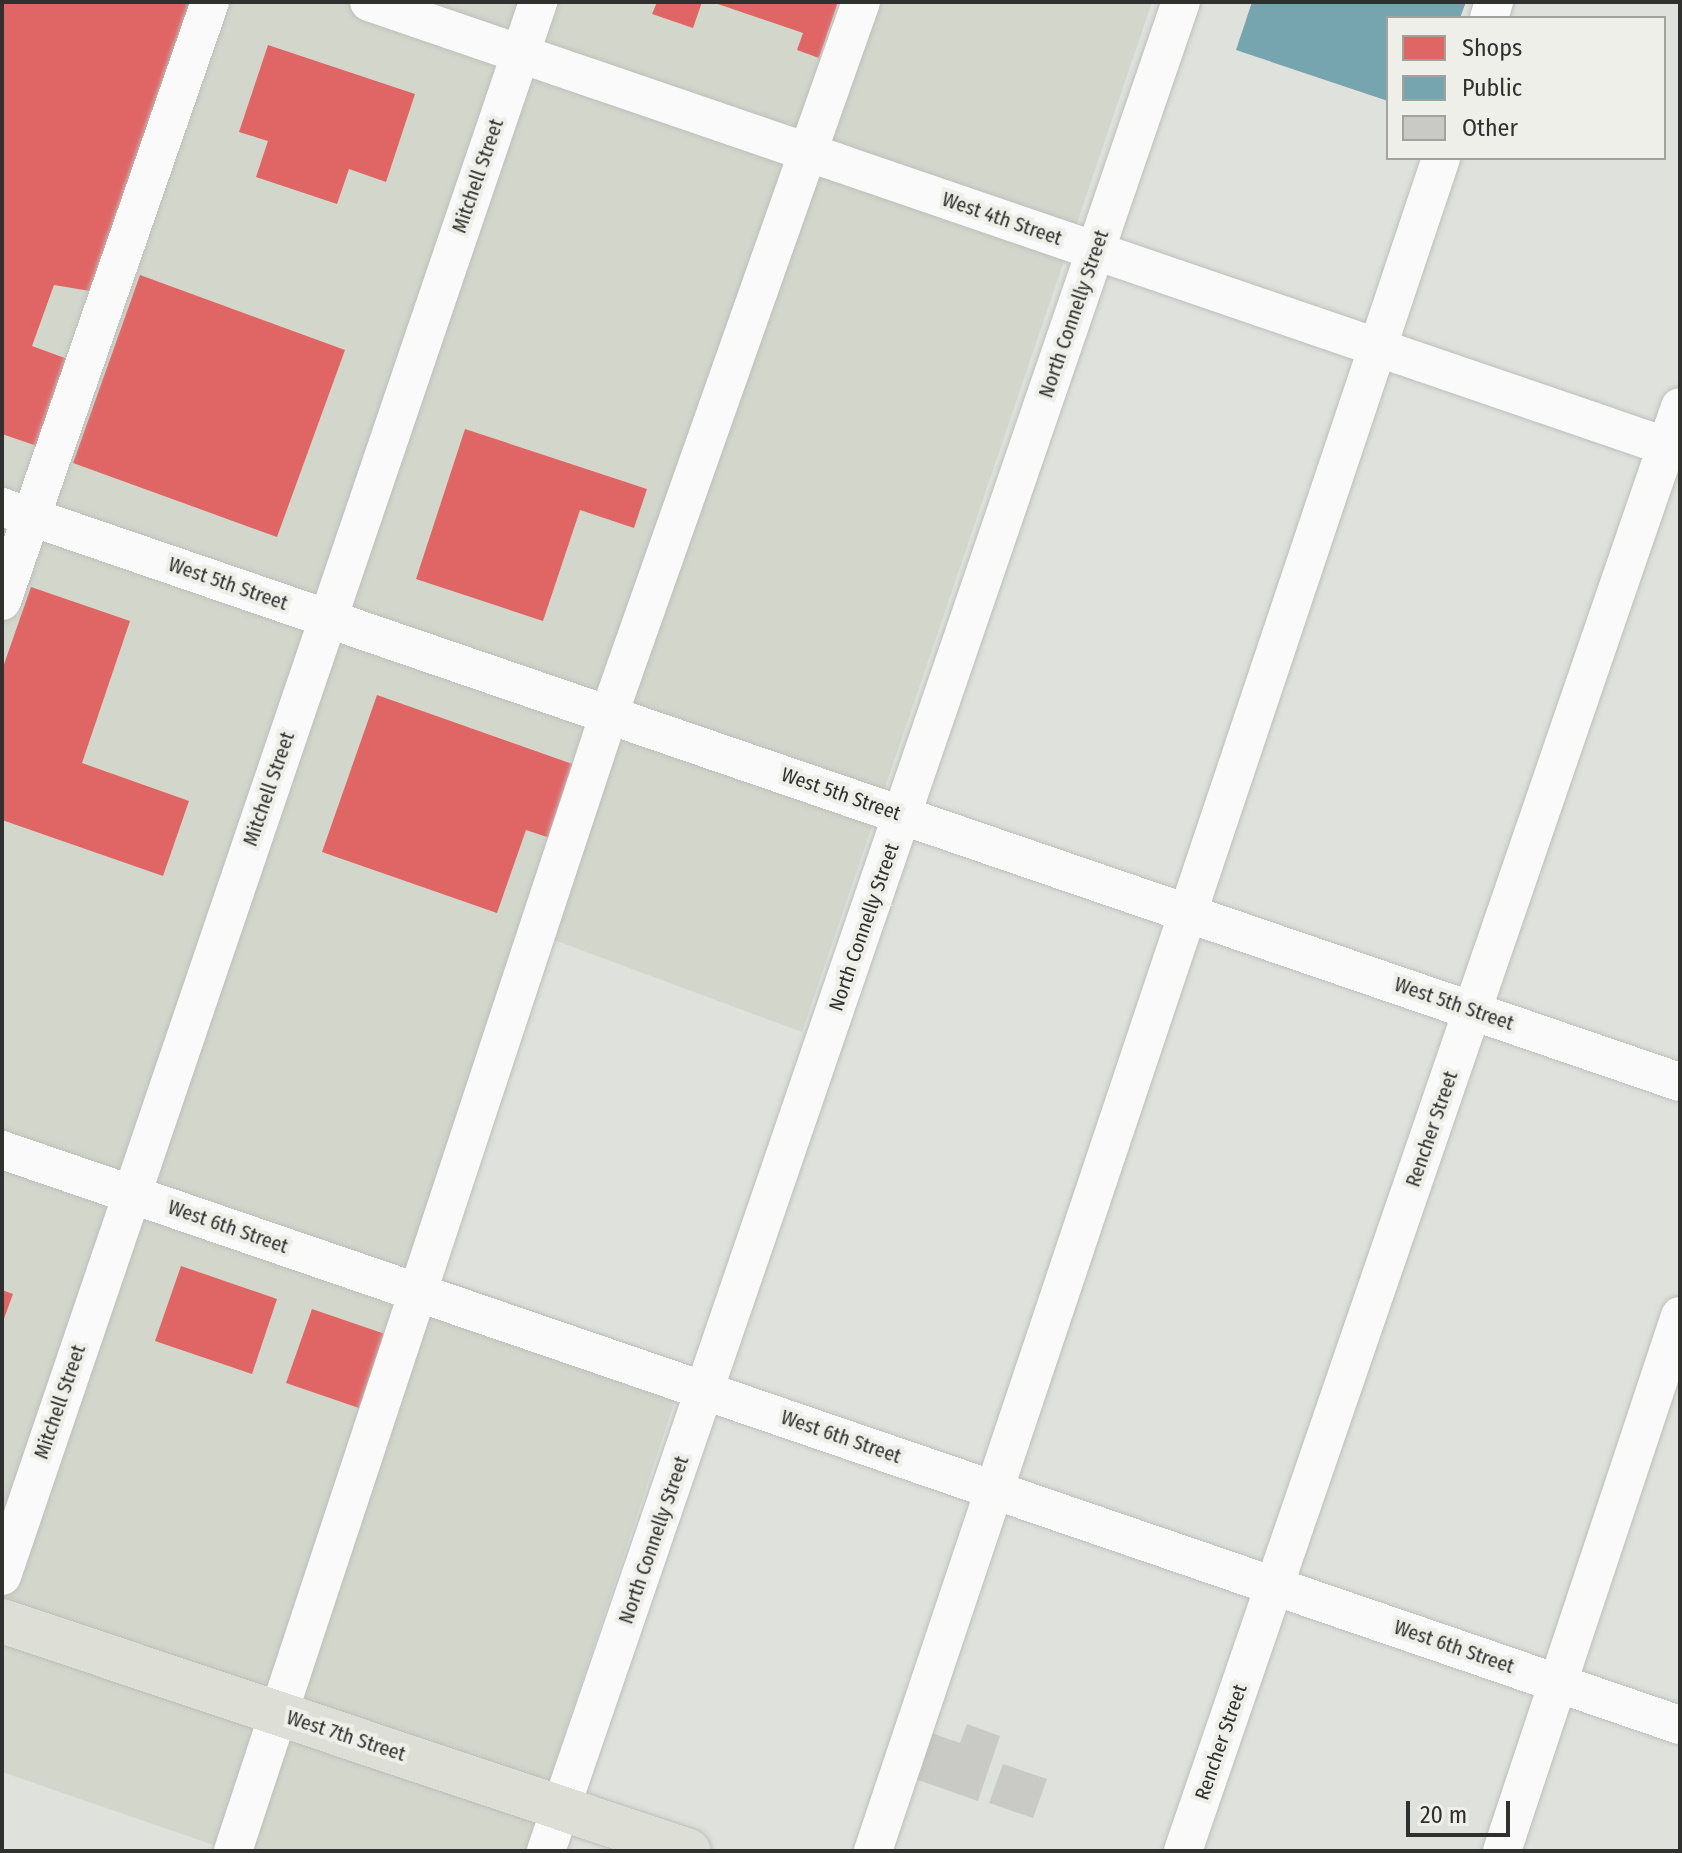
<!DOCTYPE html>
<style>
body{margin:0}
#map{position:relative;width:1682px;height:1853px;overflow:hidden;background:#dfe1dc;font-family:"Fira Sans Condensed",sans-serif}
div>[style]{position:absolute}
.built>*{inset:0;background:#d3d6cb}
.shops>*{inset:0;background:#e06666}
.public>*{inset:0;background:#76a5af}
.building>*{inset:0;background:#c9cac6}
.roads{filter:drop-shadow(0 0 2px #bebfbb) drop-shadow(0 0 2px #bebfbb)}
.minor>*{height:38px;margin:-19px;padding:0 19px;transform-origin:19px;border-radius:19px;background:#fafafa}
.major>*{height:44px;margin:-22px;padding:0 22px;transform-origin:22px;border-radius:22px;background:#ddded6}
span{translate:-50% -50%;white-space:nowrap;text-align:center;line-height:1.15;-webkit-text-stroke:8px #eeefe8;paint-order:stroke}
.street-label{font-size:20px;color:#30302e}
.frame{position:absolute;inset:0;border:4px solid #30302e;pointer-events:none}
.legend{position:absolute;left:1386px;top:16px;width:280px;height:144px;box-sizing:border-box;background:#eeefe8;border:2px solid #a2a39e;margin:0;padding:10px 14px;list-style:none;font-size:24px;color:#30302e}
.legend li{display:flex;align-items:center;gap:16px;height:40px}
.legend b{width:40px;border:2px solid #a2a39e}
.scale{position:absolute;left:1406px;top:1801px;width:104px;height:36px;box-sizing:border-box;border:4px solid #30302e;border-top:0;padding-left:10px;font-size:24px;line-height:28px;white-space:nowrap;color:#30302e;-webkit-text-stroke:6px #eeefe8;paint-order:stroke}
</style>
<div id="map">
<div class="built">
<i style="clip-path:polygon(2px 2px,1152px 2px,802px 1032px,554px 940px,440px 1278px,687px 1364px,526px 1851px,231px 1851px,2px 1772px)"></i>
</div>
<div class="shops">
<i style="clip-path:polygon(2px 2px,193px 2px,90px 291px,54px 285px,32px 346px,73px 361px,40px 447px,2px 434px)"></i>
<i style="clip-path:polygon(657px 2px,702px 2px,693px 28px,652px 14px)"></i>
<i style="clip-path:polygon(712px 2px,838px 2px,819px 58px,797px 50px,803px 33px)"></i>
<i style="clip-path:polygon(268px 45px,415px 94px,386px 182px,349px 169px,337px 204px,256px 177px,268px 141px,239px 132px)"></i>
<i style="clip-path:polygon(140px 275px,345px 350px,277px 537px,73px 463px)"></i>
<i style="clip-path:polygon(465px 429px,647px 489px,634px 528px,580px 510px,543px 621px,416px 579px)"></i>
<i style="clip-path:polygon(31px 587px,130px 621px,82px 763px,189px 801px,163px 876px,2px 820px,2px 670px)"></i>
<i style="clip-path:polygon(377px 695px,578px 766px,553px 839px,526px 830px,497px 913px,322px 852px)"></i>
<i style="clip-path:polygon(181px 1266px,277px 1299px,252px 1374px,155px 1341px)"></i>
<i style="clip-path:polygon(2px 1290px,13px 1294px,2px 1324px)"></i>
<i style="clip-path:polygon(312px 1309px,385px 1334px,359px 1408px,286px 1383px)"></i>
</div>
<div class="public">
<i style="clip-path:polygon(1252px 2px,1466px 2px,1460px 18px,1388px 18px,1388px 101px,1236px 50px)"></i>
</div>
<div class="building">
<i style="clip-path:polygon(967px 1724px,1000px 1736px,978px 1801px,907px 1776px,923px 1730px,960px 1743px)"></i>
<i style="clip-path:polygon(1003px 1764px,1047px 1779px,1033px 1818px,989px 1803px)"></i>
</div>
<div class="roads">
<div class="minor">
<i style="left:369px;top:2px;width:1386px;rotate:18.91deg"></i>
<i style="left:1489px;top:18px;width:17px;rotate:-73deg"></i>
<i style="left:2px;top:507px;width:1774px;rotate:18.92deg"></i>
<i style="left:2px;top:601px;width:634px;rotate:-70.85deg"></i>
<i style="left:2px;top:1150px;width:1774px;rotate:18.92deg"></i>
<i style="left:2px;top:1576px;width:1663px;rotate:-71.19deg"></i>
<i style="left:233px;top:1851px;width:1198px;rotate:-71.7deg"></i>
<i style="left:609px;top:714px;width:755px;rotate:-70.51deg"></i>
<i style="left:546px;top:1851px;width:1955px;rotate:-71.05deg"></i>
<i style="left:873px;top:1851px;width:1786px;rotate:-71.45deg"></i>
<i style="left:1183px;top:1851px;width:1527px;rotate:-71.01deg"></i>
<i style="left:1502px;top:1851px;width:564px;rotate:-71.6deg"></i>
</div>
<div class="major">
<i style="left:2px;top:1621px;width:724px;rotate:18.51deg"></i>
</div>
</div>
<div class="street-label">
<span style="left:478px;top:176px;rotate:-71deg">Mitchell Street</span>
<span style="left:1002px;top:219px;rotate:19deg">West 4th Street</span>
<span style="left:1074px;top:314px;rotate:-71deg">North Connelly Street</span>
<span style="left:228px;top:584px;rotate:19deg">West 5th Street</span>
<span style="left:269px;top:789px;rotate:-71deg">Mitchell Street</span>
<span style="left:841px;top:794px;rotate:19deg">West 5th Street</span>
<span style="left:864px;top:927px;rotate:-71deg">North Connelly Street</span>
<span style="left:1454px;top:1004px;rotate:19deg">West 5th Street</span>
<span style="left:1432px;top:1129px;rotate:-71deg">Rencher Street</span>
<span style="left:228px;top:1227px;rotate:19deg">West 6th Street</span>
<span style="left:60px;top:1402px;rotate:-71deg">Mitchell Street</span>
<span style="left:841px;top:1437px;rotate:19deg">West 6th Street</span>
<span style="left:654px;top:1540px;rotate:-71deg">North Connelly Street</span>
<span style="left:1454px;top:1647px;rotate:19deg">West 6th Street</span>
<span style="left:346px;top:1736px;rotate:18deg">West 7th Street</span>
<span style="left:1221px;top:1742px;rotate:-71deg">Rencher Street</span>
</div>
<div class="frame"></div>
<ul class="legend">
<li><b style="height:22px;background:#e06666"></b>Shops</li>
<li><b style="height:22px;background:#76a5af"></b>Public</li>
<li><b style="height:22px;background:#c9cac6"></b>Other</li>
</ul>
<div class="scale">20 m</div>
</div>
